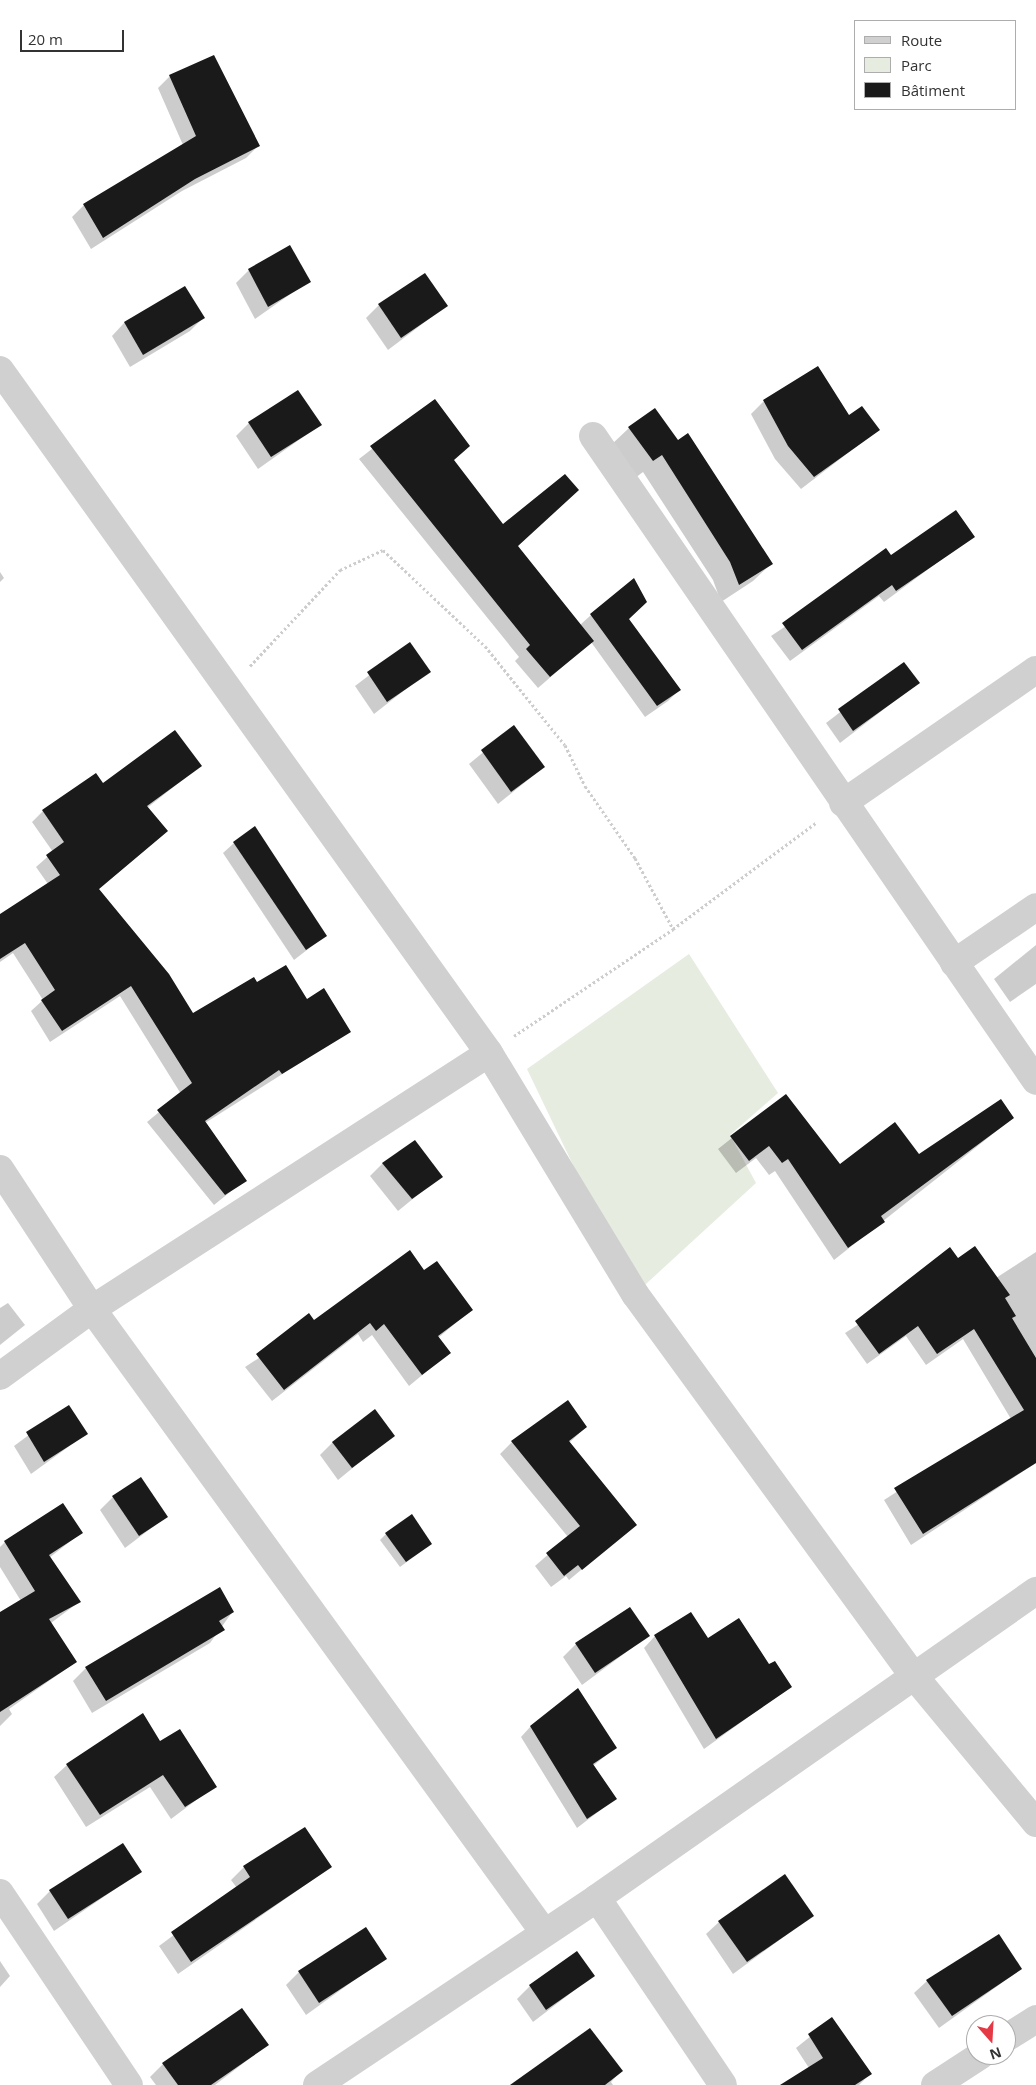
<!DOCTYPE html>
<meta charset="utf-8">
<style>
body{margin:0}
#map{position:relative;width:1036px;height:2085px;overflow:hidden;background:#fff;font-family:"Open Sans",sans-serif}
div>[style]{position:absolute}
.green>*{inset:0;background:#e6ecdf}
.shadow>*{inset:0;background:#0003}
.building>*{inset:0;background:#1a1a1a}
.path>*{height:3px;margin-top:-1.5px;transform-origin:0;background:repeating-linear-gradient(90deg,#cdcdcd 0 2.5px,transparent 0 5px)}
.minor>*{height:28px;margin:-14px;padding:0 14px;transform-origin:14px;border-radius:14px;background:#d0d0d0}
span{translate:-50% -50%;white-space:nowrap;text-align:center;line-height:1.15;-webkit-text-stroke:5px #fff;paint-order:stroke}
.legend{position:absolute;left:854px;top:20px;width:162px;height:90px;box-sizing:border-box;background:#fff;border:1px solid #adadad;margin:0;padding:6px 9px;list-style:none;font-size:15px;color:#333}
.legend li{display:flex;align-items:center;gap:10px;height:25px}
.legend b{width:25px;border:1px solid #adadad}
.north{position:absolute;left:966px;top:2015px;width:50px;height:50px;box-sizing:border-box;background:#fff;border:1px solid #adadad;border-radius:50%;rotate:161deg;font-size:14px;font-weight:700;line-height:20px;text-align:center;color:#333}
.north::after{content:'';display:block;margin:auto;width:18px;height:22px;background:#e63946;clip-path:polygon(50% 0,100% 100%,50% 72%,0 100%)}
.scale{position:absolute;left:20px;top:30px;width:104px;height:22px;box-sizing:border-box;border:2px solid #333;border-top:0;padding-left:6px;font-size:15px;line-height:18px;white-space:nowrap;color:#333;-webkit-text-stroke:4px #fff;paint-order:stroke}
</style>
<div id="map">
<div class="green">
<i style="clip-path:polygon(689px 954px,778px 1093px,730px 1135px,756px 1183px,635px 1294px,527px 1069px)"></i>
</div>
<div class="shadow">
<i style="clip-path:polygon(170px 76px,258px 146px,246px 158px,182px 191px,91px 249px,72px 217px,84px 205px,183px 145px,158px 88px)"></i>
<i style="clip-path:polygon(249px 270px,309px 281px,255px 319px,236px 283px)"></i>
<i style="clip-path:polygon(185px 288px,203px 318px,190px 331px,130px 367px,112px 336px,124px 323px)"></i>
<i style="clip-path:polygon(379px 305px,446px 306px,388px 350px,366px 318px)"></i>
<i style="clip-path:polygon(435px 400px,453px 461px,517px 547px,580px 625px,591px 615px,628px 619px,679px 690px,668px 701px,645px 717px,591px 642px,538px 688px,515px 661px,519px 657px,359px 459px)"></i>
<i style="clip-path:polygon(764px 401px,849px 417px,878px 430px,801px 489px,775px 459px,751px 414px)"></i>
<i style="clip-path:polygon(249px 423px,320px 425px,258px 469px,236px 436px)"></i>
<i style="clip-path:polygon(629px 428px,678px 442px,771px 564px,753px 581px,721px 602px,713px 580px,643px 472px,635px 478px,611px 445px)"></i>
<i style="clip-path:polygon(973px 536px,884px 602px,879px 596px,790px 661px,771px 636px,891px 556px)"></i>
<i style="clip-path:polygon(0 572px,4px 578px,0 582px)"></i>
<i style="clip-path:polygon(410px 644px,429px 671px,374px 714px,355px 686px)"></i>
<i style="clip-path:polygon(904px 663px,918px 683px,840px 743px,826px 723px)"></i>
<i style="clip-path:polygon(514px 727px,544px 767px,498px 804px,469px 764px)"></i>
<i style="clip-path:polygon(200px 766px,147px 808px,167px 831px,98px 890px,193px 1015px,257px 984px,307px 1000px,349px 1032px,205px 1123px,245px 1180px,214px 1205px,147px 1122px,181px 1094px,120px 996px,50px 1042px,31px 1011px,43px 1000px,13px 953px,0 962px,0 915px,48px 884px,36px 867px,53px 852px,32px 822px,43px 811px,102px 785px)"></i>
<i style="clip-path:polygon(234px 843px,325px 936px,294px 960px,223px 853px)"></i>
<i style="clip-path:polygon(1036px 945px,1036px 984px,1010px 1002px,994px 979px)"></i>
<i style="clip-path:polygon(786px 1095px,839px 1166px,919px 1156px,1013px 1118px,834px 1260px,775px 1171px,769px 1175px,756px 1158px,736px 1173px,718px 1149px)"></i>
<i style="clip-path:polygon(383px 1163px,441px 1176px,398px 1211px,370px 1176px)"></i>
<i style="clip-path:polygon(1036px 1252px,1036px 1463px,911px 1545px,884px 1500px,1011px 1419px,963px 1339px,926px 1365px,906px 1336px,867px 1364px,845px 1333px,958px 1260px,996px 1278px)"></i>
<i style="clip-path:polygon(424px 1271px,471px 1310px,438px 1338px,449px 1353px,409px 1386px,372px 1335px,363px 1342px,358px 1334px,272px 1401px,245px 1367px,314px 1322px)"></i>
<i style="clip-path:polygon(8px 1303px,25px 1325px,0 1345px,0 1308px)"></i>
<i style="clip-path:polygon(68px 1406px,86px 1434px,31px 1474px,14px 1446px)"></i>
<i style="clip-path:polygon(586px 1427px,569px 1443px,635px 1525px,569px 1580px,566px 1576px,551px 1587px,535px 1566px,568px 1537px,500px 1454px,512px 1442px)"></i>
<i style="clip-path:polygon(393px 1435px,338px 1480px,320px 1455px,333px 1442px)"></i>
<i style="clip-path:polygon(113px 1497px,166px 1517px,125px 1548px,100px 1510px)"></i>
<i style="clip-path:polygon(81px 1533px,49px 1558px,79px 1602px,51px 1623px,76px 1662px,9px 1709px,12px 1714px,0 1726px,0 1614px,21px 1601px,0 1567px,0 1547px,5px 1542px)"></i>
<i style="clip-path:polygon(386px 1534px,431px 1544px,400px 1567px,380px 1540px)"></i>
<i style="clip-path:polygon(233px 1611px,210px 1643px,92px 1713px,73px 1681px,86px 1668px)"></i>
<i style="clip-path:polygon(648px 1636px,582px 1685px,563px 1657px,576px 1644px)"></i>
<i style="clip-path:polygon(655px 1636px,769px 1666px,790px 1687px,704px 1749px,644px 1648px)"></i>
<i style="clip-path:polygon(531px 1726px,616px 1747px,593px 1766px,615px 1799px,577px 1828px,521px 1737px)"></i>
<i style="clip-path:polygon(160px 1743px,215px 1786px,171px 1819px,150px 1787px,86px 1827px,54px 1777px,67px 1765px)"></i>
<i style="clip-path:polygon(305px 1829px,331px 1867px,178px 1974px,159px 1946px,237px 1888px,231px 1880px,244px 1867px)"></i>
<i style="clip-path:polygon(140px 1872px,54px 1931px,37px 1904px,50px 1891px)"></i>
<i style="clip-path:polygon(812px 1916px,733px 1974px,706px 1934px,719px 1922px)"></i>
<i style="clip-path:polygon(385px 1958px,306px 2015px,286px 1985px,299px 1972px)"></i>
<i style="clip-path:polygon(0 1961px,10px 1976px,0 1987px)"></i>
<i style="clip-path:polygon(1021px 1969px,939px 2028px,914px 1993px,927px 1981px)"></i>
<i style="clip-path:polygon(593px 1976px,533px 2022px,517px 1999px,530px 1986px)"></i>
<i style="clip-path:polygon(832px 2019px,870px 2074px,859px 2085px,782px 2085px,809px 2068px,796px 2048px)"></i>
<i style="clip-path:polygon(267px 2045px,215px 2085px,156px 2085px,150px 2077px,163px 2064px)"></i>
<i style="clip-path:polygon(621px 2071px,611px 2082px,613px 2085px,512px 2085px)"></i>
</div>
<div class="building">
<i style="clip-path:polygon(214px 55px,260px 146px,195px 179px,103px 238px,83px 204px,196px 136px,169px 75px)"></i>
<i style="clip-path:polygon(290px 245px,311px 282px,268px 307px,248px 269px)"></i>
<i style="clip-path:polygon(425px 273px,448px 306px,401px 338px,378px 304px)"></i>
<i style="clip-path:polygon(185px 286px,205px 318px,143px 355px,124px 322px)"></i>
<i style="clip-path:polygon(818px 366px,849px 415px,862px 406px,880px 430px,814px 477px,788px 446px,763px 400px)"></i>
<i style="clip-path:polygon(298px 390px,322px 425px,271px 457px,248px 422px)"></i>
<i style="clip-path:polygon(435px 399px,470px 446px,454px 460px,503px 524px,565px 474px,579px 490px,518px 546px,594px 641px,550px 677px,526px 649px,530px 645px,370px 446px)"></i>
<i style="clip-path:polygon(655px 408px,678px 440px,688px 433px,773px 564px,739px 585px,730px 562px,662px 455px,653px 461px,628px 427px)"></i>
<i style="clip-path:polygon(956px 510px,975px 537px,896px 591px,892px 585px,802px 650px,782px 623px,886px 548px,891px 555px)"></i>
<i style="clip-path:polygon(634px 578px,647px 602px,629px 619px,681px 690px,657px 706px,590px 614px)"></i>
<i style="clip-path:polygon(410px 642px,431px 672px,387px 702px,367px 672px)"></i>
<i style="clip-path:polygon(904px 662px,920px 683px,853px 731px,838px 709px)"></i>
<i style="clip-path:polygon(514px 725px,545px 767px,511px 792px,481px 750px)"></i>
<i style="clip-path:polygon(175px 730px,202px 766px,147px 806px,168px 831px,99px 889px,169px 974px,193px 1013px,254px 977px,257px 982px,286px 965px,307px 999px,324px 988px,351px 1032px,282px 1074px,279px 1070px,205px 1121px,247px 1181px,225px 1195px,157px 1110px,192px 1083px,131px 986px,62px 1031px,41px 1000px,55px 990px,25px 943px,0 959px,0 914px,60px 875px,46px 855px,64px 842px,42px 810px,96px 773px,103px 783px)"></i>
<i style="clip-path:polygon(255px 826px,327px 936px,306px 950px,233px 842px)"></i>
<i style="clip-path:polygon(786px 1094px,840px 1164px,895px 1122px,919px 1154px,1001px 1099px,1014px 1118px,881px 1216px,885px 1222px,848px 1248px,788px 1159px,782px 1163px,769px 1146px,749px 1161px,730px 1136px)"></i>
<i style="clip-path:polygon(415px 1140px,443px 1177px,412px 1199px,382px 1163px)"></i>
<i style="clip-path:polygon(975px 1246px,1010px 1295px,1005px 1298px,1016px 1316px,1012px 1318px,1036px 1358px,1036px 1463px,923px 1534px,894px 1488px,1024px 1410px,974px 1329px,937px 1354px,918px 1326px,879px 1354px,855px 1321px,950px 1247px,958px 1258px)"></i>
<i style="clip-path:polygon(410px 1250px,424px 1270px,437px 1261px,473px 1310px,438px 1336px,451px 1353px,422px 1375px,384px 1324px,376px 1331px,370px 1323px,284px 1390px,256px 1354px,309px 1313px,314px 1320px)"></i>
<i style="clip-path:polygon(568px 1400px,587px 1427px,569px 1441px,637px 1525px,582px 1570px,578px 1565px,564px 1576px,546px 1553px,580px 1526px,511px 1441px)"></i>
<i style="clip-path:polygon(69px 1405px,88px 1434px,44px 1462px,26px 1432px)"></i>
<i style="clip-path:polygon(375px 1409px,395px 1436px,352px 1468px,332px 1442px)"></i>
<i style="clip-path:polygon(141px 1477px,168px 1517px,139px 1536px,112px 1496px)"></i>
<i style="clip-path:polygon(63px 1503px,83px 1533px,49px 1555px,81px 1602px,49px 1619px,77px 1662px,0 1712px,0 1612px,35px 1591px,4px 1541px)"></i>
<i style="clip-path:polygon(412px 1514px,432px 1544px,406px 1562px,385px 1533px)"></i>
<i style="clip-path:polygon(220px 1587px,234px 1612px,219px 1621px,225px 1630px,106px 1701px,85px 1667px)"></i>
<i style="clip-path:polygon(630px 1607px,650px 1636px,595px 1673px,575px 1643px)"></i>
<i style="clip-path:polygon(691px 1612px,708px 1638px,739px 1618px,769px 1664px,775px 1661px,792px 1687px,716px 1739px,654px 1635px)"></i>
<i style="clip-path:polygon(578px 1688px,617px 1748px,593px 1764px,617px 1799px,587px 1819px,530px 1726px)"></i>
<i style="clip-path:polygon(143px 1713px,160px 1741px,180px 1729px,217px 1787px,185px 1807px,163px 1775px,100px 1815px,66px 1764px)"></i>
<i style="clip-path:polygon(305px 1827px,332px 1867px,191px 1962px,171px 1932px,250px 1877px,243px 1866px)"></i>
<i style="clip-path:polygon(123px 1843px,142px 1872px,68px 1919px,49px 1890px)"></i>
<i style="clip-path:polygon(785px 1874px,814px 1916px,747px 1962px,718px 1921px)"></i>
<i style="clip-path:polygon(366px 1927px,387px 1959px,319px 2003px,298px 1971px)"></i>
<i style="clip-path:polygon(999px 1934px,1022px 1969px,952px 2016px,926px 1980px)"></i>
<i style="clip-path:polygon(577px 1951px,595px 1976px,546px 2010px,529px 1985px)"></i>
<i style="clip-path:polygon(242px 2008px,269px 2045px,211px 2085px,178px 2085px,162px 2063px)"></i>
<i style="clip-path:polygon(832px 2017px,872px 2074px,855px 2085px,780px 2085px,823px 2058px,808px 2034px)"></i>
<i style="clip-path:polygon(590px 2028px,623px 2071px,605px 2085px,510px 2085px)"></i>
</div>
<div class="path">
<i style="left:250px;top:666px;width:132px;rotate:-46.8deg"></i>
<i style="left:340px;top:570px;width:47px;rotate:-24.9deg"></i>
<i style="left:383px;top:550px;width:140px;rotate:43.3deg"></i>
<i style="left:485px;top:646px;width:127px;rotate:51.1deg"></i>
<i style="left:565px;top:745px;width:46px;rotate:64deg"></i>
<i style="left:585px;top:786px;width:88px;rotate:55.2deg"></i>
<i style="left:635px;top:858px;width:81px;rotate:61.8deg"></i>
<i style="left:514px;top:1036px;width:192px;rotate:-33.9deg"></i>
<i style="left:673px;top:929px;width:179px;rotate:-36.6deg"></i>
</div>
<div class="minor">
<i style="left:0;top:370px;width:840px;rotate:54.4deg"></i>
<i style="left:489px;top:1053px;width:282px;rotate:58.8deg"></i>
<i style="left:635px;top:1294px;width:473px;rotate:53.9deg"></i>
<i style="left:914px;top:1676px;width:191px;rotate:50.3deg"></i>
<i style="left:593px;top:436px;width:782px;rotate:55.52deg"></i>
<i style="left:843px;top:803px;width:234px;rotate:-34.6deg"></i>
<i style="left:954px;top:963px;width:99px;rotate:-34.3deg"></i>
<i style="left:0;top:1169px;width:168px;rotate:56.7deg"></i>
<i style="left:92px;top:1309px;width:768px;rotate:54.05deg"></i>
<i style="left:0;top:1376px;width:114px;rotate:-36.1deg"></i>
<i style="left:92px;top:1309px;width:472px;rotate:-32.8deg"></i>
<i style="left:0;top:1893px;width:231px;rotate:56.1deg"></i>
<i style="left:597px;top:1898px;width:225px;rotate:56deg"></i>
<i style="left:1006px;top:2038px;width:36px;rotate:-32deg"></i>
<i style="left:317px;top:2085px;width:337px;rotate:-33.7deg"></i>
<i style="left:597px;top:1898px;width:536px;rotate:-34.97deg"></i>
<i style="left:935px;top:2085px;width:55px;rotate:-33.1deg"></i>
</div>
<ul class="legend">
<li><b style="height:6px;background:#d0d0d0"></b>Route</li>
<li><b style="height:14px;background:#e6ecdf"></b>Parc</li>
<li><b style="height:14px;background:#1a1a1a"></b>Bâtiment</li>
</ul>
<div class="north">N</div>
<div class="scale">20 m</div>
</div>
